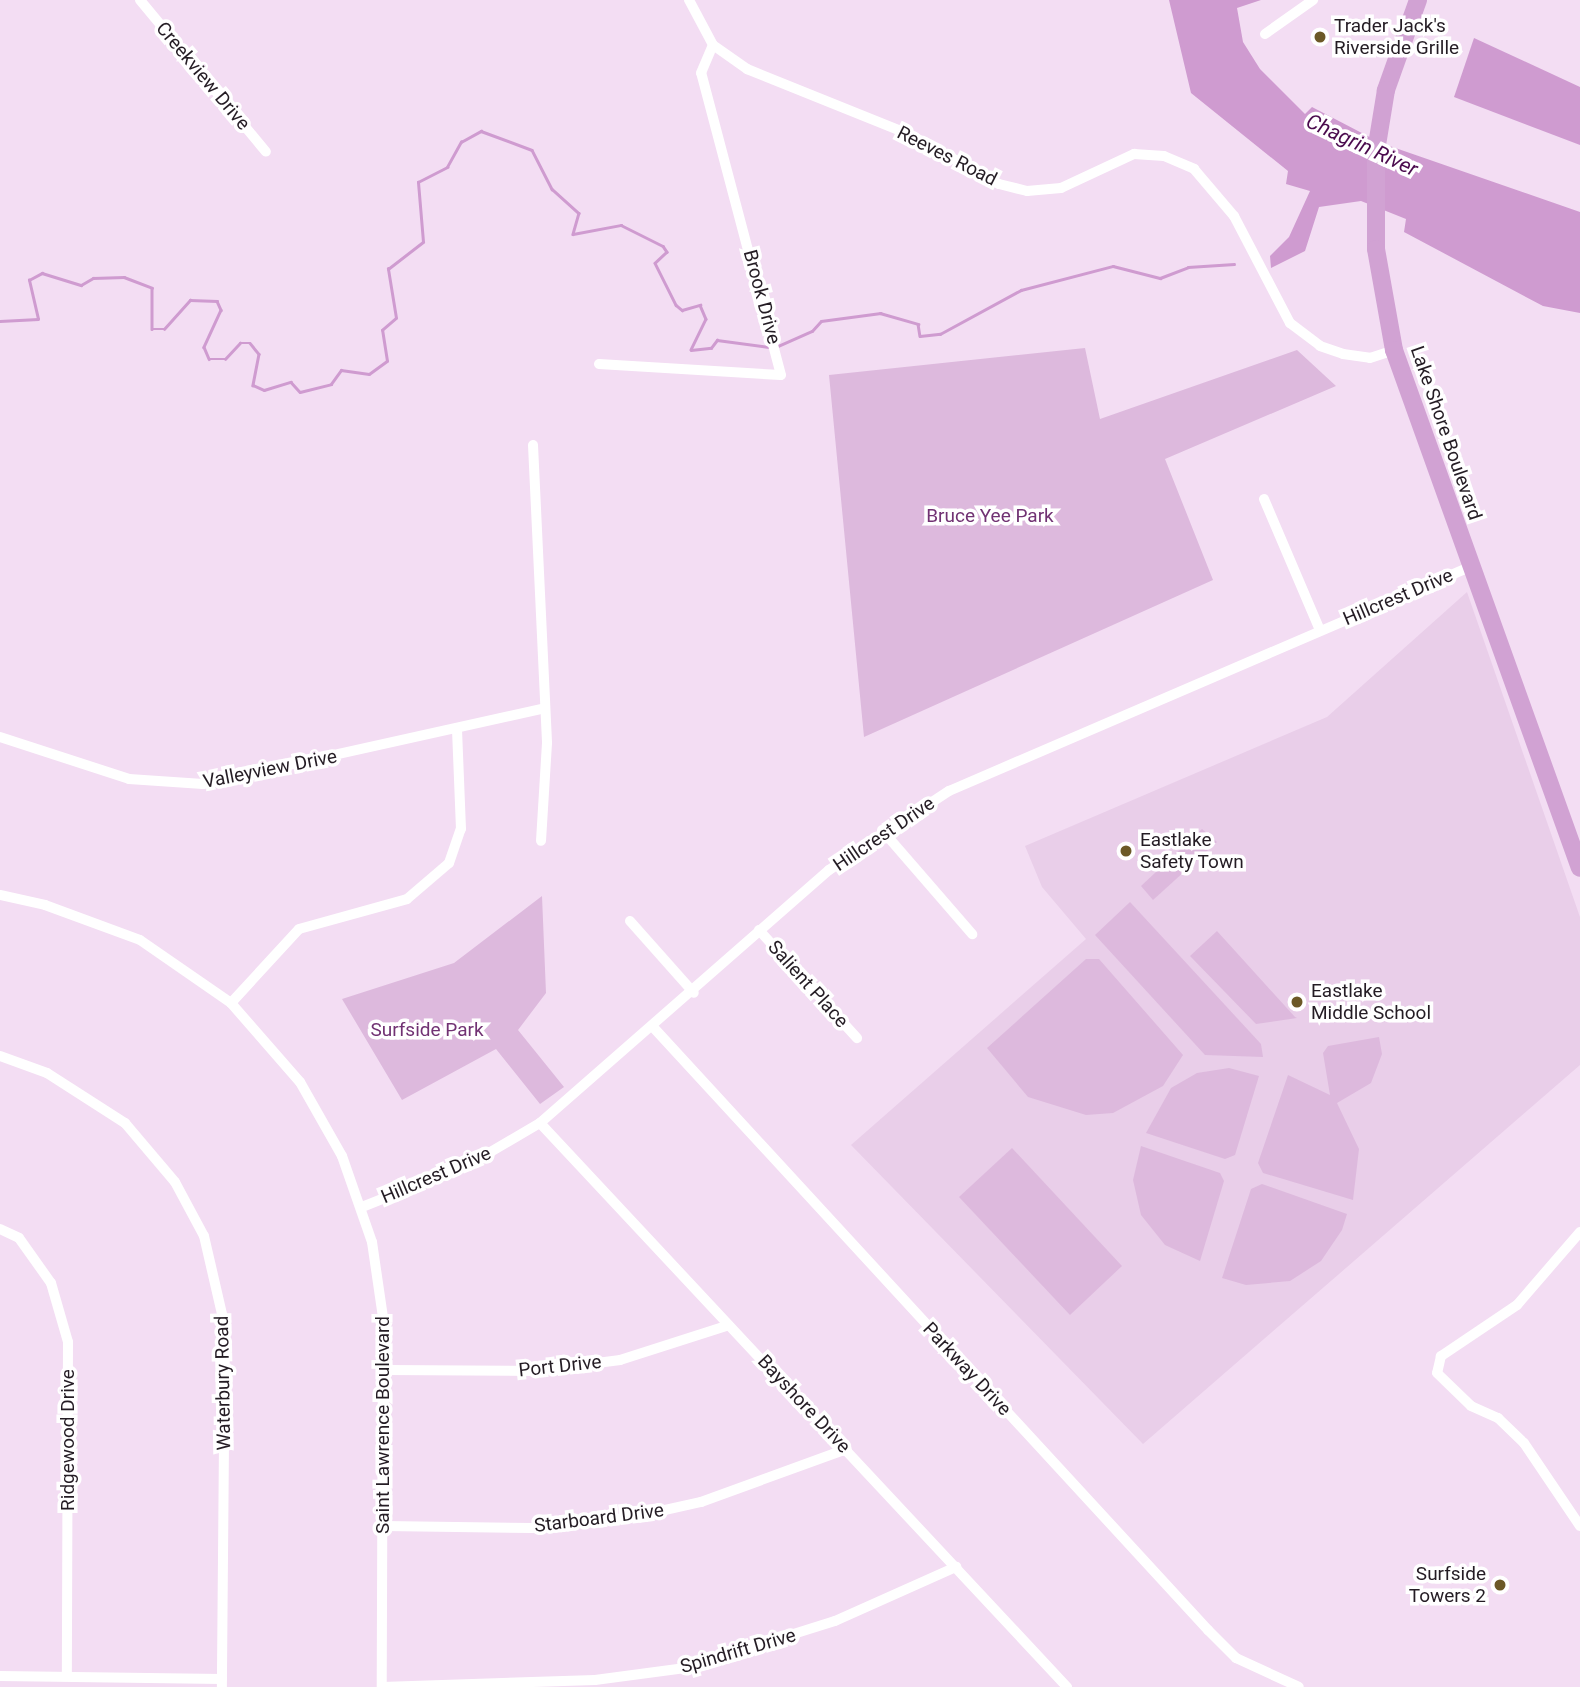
<!DOCTYPE html>
<style>
body{margin:0}
#map{position:relative;width:1580px;height:1687px;overflow:hidden;background:#f3ddf3;font-family:Roboto,sans-serif}
div>[style]{position:absolute}
.built>*{inset:0;background:#e9cee9}
.green>*{inset:0;background:#ddb9dd}
.water>*{inset:0;background:#cf9bd0}
.stream>*{height:2.5px;margin:-1.25px;padding:0 1.25px;transform-origin:1.25px;border-radius:1.25px;background:#cf9bd0}
.minor>*{height:10px;margin:-5px;padding:0 5px;transform-origin:5px;border-radius:5px;background:#fff}
.primary>*{height:18px;margin:-9px;padding:0 9px;transform-origin:9px;border-radius:9px;background:#d1a2d3}
.dots>*{width:19px;height:19px;translate:-50% -50%;box-sizing:border-box;border:4px solid #fff;border-radius:50%}
span{translate:-50% -50%;white-space:nowrap;text-align:center;line-height:1.15;-webkit-text-stroke:7px #fff;paint-order:stroke}
.poi-label{font-size:19px;color:#241c24}
.left{translate:0 -50%;text-align:left}
.right{translate:-100% -50%;text-align:right}
.street-label{font-size:19px;color:#241c24}
.park-label{font-size:19px;color:#713273}
.water-label{font-size:21px;color:#4b0b4e;font-style:italic}
</style>
<div id="map">
<div class="built">
<i style="clip-path:polygon(1467px 592px,1580px 917px,1580px 1065px,1143px 1444px,851px 1145px,1086px 939px,1042px 887px,1025px 846px,1327px 717px)"></i>
</div>
<div class="green">
<i style="clip-path:polygon(1085px 348px,1100px 419px,1297px 350px,1336px 386px,1165px 459px,1213px 580px,864px 737px,829px 375px)"></i>
<i style="clip-path:polygon(1202px 829px,1217px 842px,1153px 900px,1141px 886px)"></i>
<i style="clip-path:polygon(542px 896px,546px 993px,518px 1030px,564px 1087px,540px 1104px,496px 1049px,402px 1100px,342px 999px,454px 963px)"></i>
<i style="clip-path:polygon(1130px 902px,1261px 1044px,1263px 1057px,1205px 1055px,1095px 935px)"></i>
<i style="clip-path:polygon(1217px 931px,1295px 1017px,1297px 1018px,1256px 1024px,1190px 956px)"></i>
<i style="clip-path:polygon(1086px 959px,1099px 959px,1183px 1055px,1163px 1086px,1113px 1113px,1086px 1115px,1028px 1097px,987px 1048px)"></i>
<i style="clip-path:polygon(1379px 1037px,1382px 1054px,1371px 1083px,1337px 1103px,1359px 1149px,1353px 1200px,1263px 1173px,1258px 1163px,1288px 1075px,1330px 1095px,1323px 1053px,1328px 1046px)"></i>
<i style="clip-path:polygon(1229px 1068px,1259px 1076px,1235px 1155px,1225px 1159px,1146px 1133px,1171px 1088px,1197px 1073px)"></i>
<i style="clip-path:polygon(1141px 1146px,1220px 1173px,1224px 1181px,1200px 1261px,1165px 1245px,1141px 1215px,1133px 1180px)"></i>
<i style="clip-path:polygon(1012px 1148px,1122px 1266px,1070px 1315px,959px 1197px)"></i>
<i style="clip-path:polygon(1262px 1184px,1347px 1214px,1342px 1230px,1321px 1261px,1290px 1281px,1246px 1285px,1222px 1278px,1251px 1189px)"></i>
</div>
<div class="water">
<i style="clip-path:polygon(1169px 0,1261px 0,1237px 8px,1243px 42px,1260px 69px,1305px 114px,1312px 107px,1381px 143px,1580px 212px,1580px 313px,1543px 306px,1404px 232px,1406px 219px,1361px 201px,1319px 207px,1305px 251px,1271px 268px,1270px 256px,1289px 237px,1310px 191px,1286px 184px,1288px 171px,1191px 93px)"></i>
<i style="clip-path:polygon(1474px 38px,1580px 87px,1580px 145px,1454px 97px)"></i>
</div>
<div class="stream">
<i style="left:0;top:321px;width:38px;rotate:-3deg"></i>
<i style="left:38px;top:319px;width:40px;rotate:-103deg"></i>
<i style="left:29px;top:280px;width:15px;rotate:-28deg"></i>
<i style="left:42px;top:273px;width:41px;rotate:17.1deg"></i>
<i style="left:81px;top:285px;width:14px;rotate:-30deg"></i>
<i style="left:93px;top:278px;width:31px;rotate:-2deg"></i>
<i style="left:124px;top:277px;width:30px;rotate:21deg"></i>
<i style="left:152px;top:288px;width:41px;rotate:90deg"></i>
<i style="left:152px;top:329px;width:12px"></i>
<i style="left:164px;top:329px;width:39px;rotate:-48deg"></i>
<i style="left:190px;top:300px;width:27px;rotate:2deg"></i>
<i style="left:217px;top:301px;width:10px;rotate:66deg"></i>
<i style="left:221px;top:310px;width:41px;rotate:114.7deg"></i>
<i style="left:204px;top:347px;width:13px;rotate:67deg"></i>
<i style="left:209px;top:359px;width:16px"></i>
<i style="left:225px;top:359px;width:22px;rotate:-47deg"></i>
<i style="left:240px;top:343px;width:10px"></i>
<i style="left:250px;top:343px;width:14px;rotate:51deg"></i>
<i style="left:259px;top:354px;width:32px;rotate:101deg"></i>
<i style="left:253px;top:385px;width:12px;rotate:24deg"></i>
<i style="left:264px;top:390px;width:28px;rotate:-17deg"></i>
<i style="left:291px;top:382px;width:13px;rotate:48deg"></i>
<i style="left:300px;top:392px;width:32px;rotate:-14deg"></i>
<i style="left:331px;top:384px;width:17px;rotate:-54deg"></i>
<i style="left:341px;top:370px;width:28px;rotate:8deg"></i>
<i style="left:369px;top:374px;width:22px;rotate:-36deg"></i>
<i style="left:387px;top:361px;width:31px;rotate:-99deg"></i>
<i style="left:382px;top:330px;width:18px;rotate:-41deg"></i>
<i style="left:396px;top:318px;width:50px;rotate:-99.3deg"></i>
<i style="left:388px;top:269px;width:44px;rotate:-37.6deg"></i>
<i style="left:423px;top:242px;width:60px;rotate:-94.8deg"></i>
<i style="left:418px;top:182px;width:33px;rotate:-27deg"></i>
<i style="left:447px;top:167px;width:29px;rotate:-61deg"></i>
<i style="left:461px;top:142px;width:23px;rotate:-29deg"></i>
<i style="left:481px;top:131px;width:54px;rotate:20.4deg"></i>
<i style="left:532px;top:150px;width:44px;rotate:62.9deg"></i>
<i style="left:552px;top:189px;width:36px;rotate:42deg"></i>
<i style="left:579px;top:213px;width:22px;rotate:106deg"></i>
<i style="left:573px;top:234px;width:49px;rotate:-10.6deg"></i>
<i style="left:621px;top:225px;width:47px;rotate:26.6deg"></i>
<i style="left:663px;top:246px;width:7px;rotate:56deg"></i>
<i style="left:667px;top:252px;width:16px;rotate:137deg"></i>
<i style="left:655px;top:263px;width:47px;rotate:63.4deg"></i>
<i style="left:676px;top:305px;width:8px;rotate:40deg"></i>
<i style="left:682px;top:310px;width:19px;rotate:-16deg"></i>
<i style="left:700px;top:305px;width:15px;rotate:67deg"></i>
<i style="left:706px;top:319px;width:34px;rotate:116deg"></i>
<i style="left:691px;top:350px;width:20px;rotate:-6deg"></i>
<i style="left:711px;top:348px;width:10px;rotate:-53deg"></i>
<i style="left:717px;top:340px;width:52px;rotate:7.7deg"></i>
<i style="left:776px;top:347px;width:39px;rotate:-24deg"></i>
<i style="left:812px;top:331px;width:13px;rotate:-48deg"></i>
<i style="left:821px;top:321px;width:60px;rotate:-7.7deg"></i>
<i style="left:880px;top:313px;width:40px;rotate:16deg"></i>
<i style="left:918px;top:324px;width:12px;rotate:81deg"></i>
<i style="left:920px;top:336px;width:20px;rotate:-6deg"></i>
<i style="left:940px;top:334px;width:92px;rotate:-28.5deg"></i>
<i style="left:1021px;top:290px;width:95px;rotate:-14.6deg"></i>
<i style="left:1113px;top:266px;width:49px;rotate:14.3deg"></i>
<i style="left:1160px;top:278px;width:30px;rotate:-21deg"></i>
<i style="left:1188px;top:267px;width:46px;rotate:-3.7deg"></i>
</div>
<div class="minor">
<i style="left:140px;top:0;width:197px;rotate:50.3deg"></i>
<i style="left:689px;top:0;width:51px;rotate:61.9deg"></i>
<i style="left:713px;top:45px;width:42px;rotate:35.2deg"></i>
<i style="left:747px;top:69px;width:175px;rotate:21.9deg"></i>
<i style="left:909px;top:134px;width:103px;rotate:29.1deg"></i>
<i style="left:999px;top:184px;width:29px;rotate:14deg"></i>
<i style="left:1027px;top:191px;width:34px;rotate:-5deg"></i>
<i style="left:1061px;top:188px;width:81px;rotate:-25deg"></i>
<i style="left:1134px;top:154px;width:30px;rotate:4deg"></i>
<i style="left:1164px;top:156px;width:33px;rotate:23deg"></i>
<i style="left:1194px;top:169px;width:62px;rotate:49.6deg"></i>
<i style="left:1234px;top:216px;width:121px;rotate:62.4deg"></i>
<i style="left:1290px;top:323px;width:38px;rotate:37deg"></i>
<i style="left:1320px;top:346px;width:24px;rotate:19deg"></i>
<i style="left:1343px;top:354px;width:27px;rotate:8deg"></i>
<i style="left:1370px;top:358px;width:25px;rotate:-18deg"></i>
<i style="left:1265px;top:34px;width:59px;rotate:-35.3deg"></i>
<i style="left:599px;top:364px;width:182px;rotate:3.5deg"></i>
<i style="left:781px;top:375px;width:312px;rotate:-104.8deg"></i>
<i style="left:701px;top:73px;width:30px;rotate:-67deg"></i>
<i style="left:533px;top:445px;width:298px;rotate:87.3deg"></i>
<i style="left:547px;top:743px;width:98px;rotate:93.5deg"></i>
<i style="left:1264px;top:499px;width:142px;rotate:66.9deg"></i>
<i style="left:0;top:737px;width:136px;rotate:18deg"></i>
<i style="left:129px;top:779px;width:74px;rotate:3.9deg"></i>
<i style="left:203px;top:784px;width:347px;rotate:-12.5deg"></i>
<i style="left:882px;top:830px;width:138px;rotate:49.1deg"></i>
<i style="left:0;top:895px;width:46px;rotate:12.5deg"></i>
<i style="left:45px;top:905px;width:101px;rotate:20.2deg"></i>
<i style="left:140px;top:940px;width:111px;rotate:34.7deg"></i>
<i style="left:231px;top:1003px;width:105px;rotate:48.9deg"></i>
<i style="left:300px;top:1082px;width:85px;rotate:60.4deg"></i>
<i style="left:342px;top:1156px;width:91px;rotate:70.8deg"></i>
<i style="left:372px;top:1242px;width:76px;rotate:81.7deg"></i>
<i style="left:383px;top:1317px;width:370px;rotate:90.2deg"></i>
<i style="left:630px;top:921px;width:96px;rotate:48.4deg"></i>
<i style="left:759px;top:930px;width:146px;rotate:47.8deg"></i>
<i style="left:231px;top:1003px;width:100px;rotate:-47.4deg"></i>
<i style="left:299px;top:929px;width:112px;rotate:-15.5deg"></i>
<i style="left:407px;top:899px;width:55px;rotate:-40.6deg"></i>
<i style="left:449px;top:863px;width:36px;rotate:-71deg"></i>
<i style="left:461px;top:829px;width:100px;rotate:-92.3deg"></i>
<i style="left:653px;top:1027px;width:820px;rotate:47.37deg"></i>
<i style="left:1208px;top:1630px;width:40px;rotate:45deg"></i>
<i style="left:1236px;top:1658px;width:69px;rotate:24.7deg"></i>
<i style="left:0;top:1056px;width:50px;rotate:19.9deg"></i>
<i style="left:47px;top:1073px;width:93px;rotate:32.7deg"></i>
<i style="left:125px;top:1123px;width:77px;rotate:49.7deg"></i>
<i style="left:175px;top:1182px;width:61px;rotate:61.8deg"></i>
<i style="left:204px;top:1236px;width:93px;rotate:77deg"></i>
<i style="left:225px;top:1327px;width:360px;rotate:90.5deg"></i>
<i style="left:540px;top:1123px;width:772px;rotate:46.94deg"></i>
<i style="left:362px;top:1207px;width:116px;rotate:-21.7deg"></i>
<i style="left:470px;top:1164px;width:81px;rotate:-30.4deg"></i>
<i style="left:540px;top:1123px;width:384px;rotate:-41.2deg"></i>
<i style="left:829px;top:870px;width:144px;rotate:-33.4deg"></i>
<i style="left:949px;top:791px;width:569px;rotate:-23.28deg"></i>
<i style="left:0;top:1229px;width:21px;rotate:25deg"></i>
<i style="left:19px;top:1238px;width:55px;rotate:54.6deg"></i>
<i style="left:51px;top:1283px;width:61px;rotate:73.9deg"></i>
<i style="left:68px;top:1342px;width:334px;rotate:90.2deg"></i>
<i style="left:1580px;top:1232px;width:96px;rotate:130.8deg"></i>
<i style="left:1517px;top:1305px;width:92px;rotate:146.1deg"></i>
<i style="left:1441px;top:1356px;width:17px;rotate:103deg"></i>
<i style="left:1437px;top:1373px;width:47px;rotate:44.1deg"></i>
<i style="left:1471px;top:1406px;width:30px;rotate:24deg"></i>
<i style="left:1498px;top:1418px;width:36px;rotate:44deg"></i>
<i style="left:1524px;top:1443px;width:100px;rotate:56deg"></i>
<i style="left:386px;top:1370px;width:148px;rotate:0.4deg"></i>
<i style="left:534px;top:1371px;width:87px;rotate:-7.3deg"></i>
<i style="left:620px;top:1360px;width:114px;rotate:-17.8deg"></i>
<i style="left:384px;top:1526px;width:147px;rotate:0.8deg"></i>
<i style="left:531px;top:1528px;width:99px;rotate:-5.8deg"></i>
<i style="left:629px;top:1518px;width:74px;rotate:-12.5deg"></i>
<i style="left:701px;top:1502px;width:155px;rotate:-20deg"></i>
<i style="left:0;top:1676px;width:222px;rotate:0.8deg"></i>
<i style="left:382px;top:1687px;width:213px;rotate:-1.9deg"></i>
<i style="left:595px;top:1680px;width:91px;rotate:-7.6deg"></i>
<i style="left:685px;top:1668px;width:157px;rotate:-17.4deg"></i>
<i style="left:835px;top:1621px;width:133px;rotate:-24.1deg"></i>
</div>
<div class="primary">
<i style="left:1418px;top:0;width:96px;rotate:109.6deg"></i>
<i style="left:1386px;top:90px;width:62px;rotate:99.3deg"></i>
<i style="left:1376px;top:151px;width:98px;rotate:90deg"></i>
<i style="left:1376px;top:249px;width:103px;rotate:79.9deg"></i>
<i style="left:1394px;top:350px;width:550px;rotate:70.25deg"></i>
</div>
<div class="dots">
<i style="left:1320px;top:37px;background:#6c5827"></i>
<i style="left:1126px;top:851px;background:#6c5827"></i>
<i style="left:1297px;top:1002px;background:#6c5827"></i>
<i style="left:1500px;top:1585px;background:#6c5827"></i>
</div>
<div class="poi-label">
<span class="left" style="left:1334px;top:37px">Trader Jack's<br>Riverside Grille</span>
<span class="left" style="left:1140px;top:851px">Eastlake<br>Safety Town</span>
<span class="left" style="left:1311px;top:1002px">Eastlake<br>Middle School</span>
<span class="right" style="left:1486px;top:1585px">Surfside<br>Towers 2</span>
</div>
<div class="street-label">
<span style="left:203px;top:76px;rotate:50deg">Creekview Drive</span>
<span style="left:947px;top:156px;rotate:27deg">Reeves Road</span>
<span style="left:762px;top:297px;rotate:75deg">Brook Drive</span>
<span style="left:1446px;top:433px;rotate:71deg">Lake Shore Boulevard</span>
<span style="left:1398px;top:597px;rotate:-23deg">Hillcrest Drive</span>
<span style="left:270px;top:769px;rotate:-11deg">Valleyview Drive</span>
<span style="left:884px;top:834px;rotate:-34deg">Hillcrest Drive</span>
<span style="left:808px;top:984px;rotate:48deg">Salient Place</span>
<span style="left:436px;top:1175px;rotate:-23deg">Hillcrest Drive</span>
<span style="left:560px;top:1366px;rotate:-6deg">Port Drive</span>
<span style="left:967px;top:1369px;rotate:47deg">Parkway Drive</span>
<span style="left:223px;top:1383px;rotate:-91deg">Waterbury Road</span>
<span style="left:804px;top:1404px;rotate:47deg">Bayshore Drive</span>
<span style="left:383px;top:1425px;rotate:-90deg">Saint Lawrence Boulevard</span>
<span style="left:68px;top:1440px;rotate:-90deg">Ridgewood Drive</span>
<span style="left:599px;top:1518px;rotate:-7deg">Starboard Drive</span>
<span style="left:738px;top:1651px;rotate:-16deg">Spindrift Drive</span>
</div>
<div class="park-label">
<span style="left:990px;top:516px">Bruce Yee Park</span>
<span style="left:427px;top:1030px">Surfside Park</span>
</div>
<div class="water-label">
<span style="left:1362px;top:145px;rotate:25deg">Chagrin River</span>
</div>
</div>
